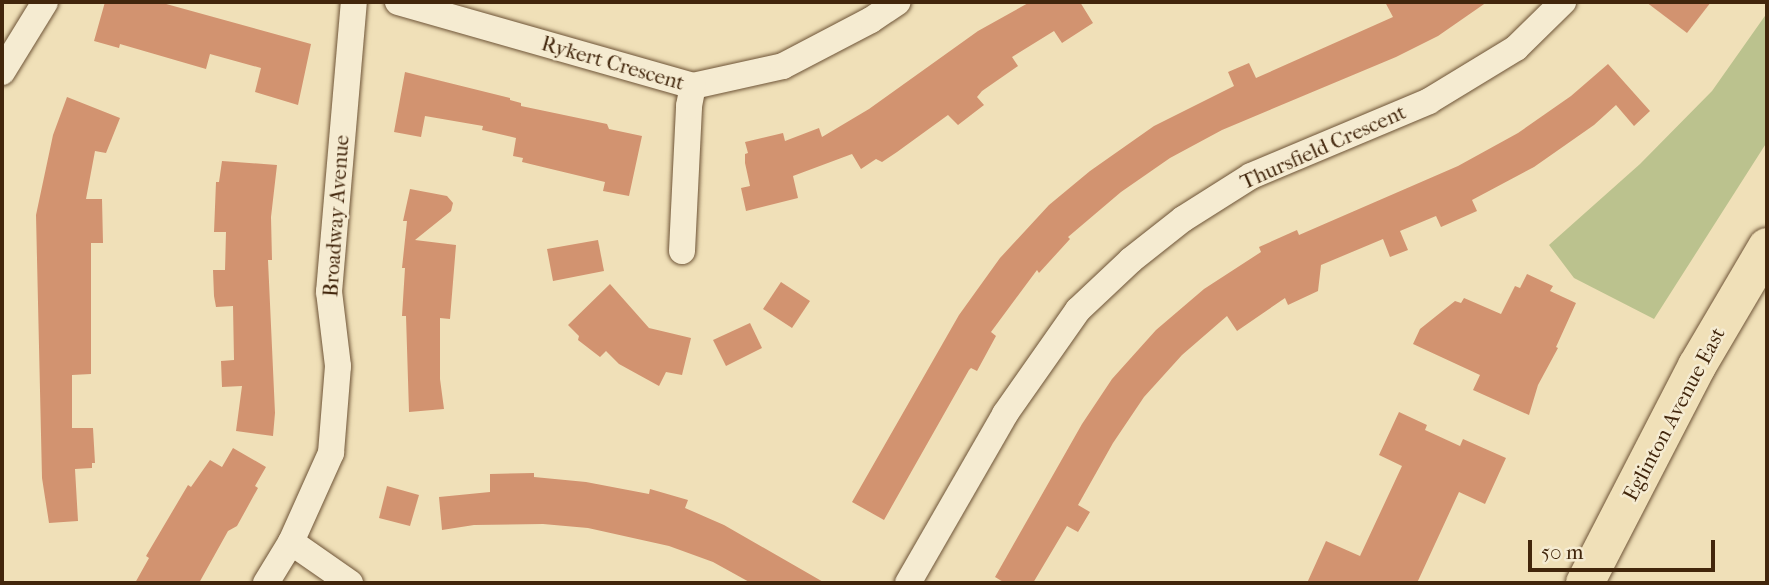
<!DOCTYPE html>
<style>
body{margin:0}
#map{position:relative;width:1769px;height:585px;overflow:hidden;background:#f0e0b8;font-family:"IM FELL French Canon",serif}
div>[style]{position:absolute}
.green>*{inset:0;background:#bbc28e}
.building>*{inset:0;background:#d29370}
.roads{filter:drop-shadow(0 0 2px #6e5437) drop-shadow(0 0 2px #6e5437)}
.minor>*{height:26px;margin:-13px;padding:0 13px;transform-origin:13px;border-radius:13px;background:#f5ebd1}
.primary>*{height:38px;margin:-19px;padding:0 19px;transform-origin:19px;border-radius:19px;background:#f0e0b8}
span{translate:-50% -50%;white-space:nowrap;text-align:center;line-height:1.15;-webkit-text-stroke:5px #f5ebd1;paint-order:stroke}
.street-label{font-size:21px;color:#42260c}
.frame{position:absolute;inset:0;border:4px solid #42260c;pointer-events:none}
.scale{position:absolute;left:1528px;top:540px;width:187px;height:32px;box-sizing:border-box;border:4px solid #42260c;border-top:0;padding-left:9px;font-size:21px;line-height:24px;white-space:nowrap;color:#42260c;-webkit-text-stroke:5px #f5ebd1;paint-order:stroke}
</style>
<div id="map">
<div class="green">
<i style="clip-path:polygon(1767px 13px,1767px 142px,1654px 319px,1574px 278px,1549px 245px,1640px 164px,1712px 91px)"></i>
</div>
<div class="building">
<i style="clip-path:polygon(105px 2px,159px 2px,311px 44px,298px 105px,255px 92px,261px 68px,210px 54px,206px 69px,120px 44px,119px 48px,94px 41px)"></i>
<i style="clip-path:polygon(1030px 2px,1080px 2px,1093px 23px,1062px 43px,1054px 31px,1012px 57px,1018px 66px,982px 91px,977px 97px,984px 105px,958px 125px,948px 115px,897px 152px,882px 162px,876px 159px,861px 169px,852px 154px,793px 176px,798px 198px,746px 211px,741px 188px,750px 186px,745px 163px,745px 154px,748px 153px,745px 142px,783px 133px,785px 141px,819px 128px,822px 137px,869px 109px,978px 31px)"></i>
<i style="clip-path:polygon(1385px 2px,1487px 2px,1438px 36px,1396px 57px,1222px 130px,1170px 158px,1121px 192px,1068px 237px,1070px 239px,1039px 273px,1037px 270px,991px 332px,996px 336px,977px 371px,971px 368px,969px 370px,884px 520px,852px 502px,959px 315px,1000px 258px,1049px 205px,1090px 171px,1154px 126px,1234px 86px,1228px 72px,1249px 63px,1256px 78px,1393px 17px)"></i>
<i style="clip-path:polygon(1646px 2px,1711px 2px,1687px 33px)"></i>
<i style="clip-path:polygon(1608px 64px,1650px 111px,1634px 126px,1616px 105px,1594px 125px,1534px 167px,1472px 200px,1477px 211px,1441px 227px,1436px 216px,1400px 231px,1408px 250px,1390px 257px,1383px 239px,1321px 265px,1318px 291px,1288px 305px,1285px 298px,1237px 331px,1227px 316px,1182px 355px,1144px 397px,1113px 443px,1078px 505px,1090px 512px,1078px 532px,1067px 526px,1033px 583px,1005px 583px,995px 577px,1082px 424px,1112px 379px,1156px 330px,1204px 289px,1261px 252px,1259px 247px,1297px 230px,1299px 235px,1458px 166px,1518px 133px,1571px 96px)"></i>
<i style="clip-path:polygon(405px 72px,510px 98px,510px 100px,521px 103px,521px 106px,607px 124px,609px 129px,642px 136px,629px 196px,603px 191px,605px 182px,522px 162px,523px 158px,513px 156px,516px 138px,482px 130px,483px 126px,425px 116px,421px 137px,394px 132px)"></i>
<i style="clip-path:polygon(67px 97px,120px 118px,106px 153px,95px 151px,86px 199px,102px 199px,103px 243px,91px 243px,91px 374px,72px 375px,72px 428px,93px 428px,95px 463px,92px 463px,92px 468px,75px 469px,78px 521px,49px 523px,42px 478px,36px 215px,53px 135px)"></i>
<i style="clip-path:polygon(222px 161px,277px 165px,271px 217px,272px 260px,268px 260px,275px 413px,273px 436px,236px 431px,242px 386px,222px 387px,221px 361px,234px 360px,233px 306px,216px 307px,214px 296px,213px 270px,225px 270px,226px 232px,214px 232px,216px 182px,219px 182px)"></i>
<i style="clip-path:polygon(410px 189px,447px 196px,453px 203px,451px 211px,415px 240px,456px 245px,450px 319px,440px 318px,440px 379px,444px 409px,409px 412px,406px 316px,402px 316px,405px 268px,402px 268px,407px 221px,403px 221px)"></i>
<i style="clip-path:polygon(598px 240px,604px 271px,553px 281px,547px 249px)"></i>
<i style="clip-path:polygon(1527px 274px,1553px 286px,1550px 291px,1576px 303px,1556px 347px,1558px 348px,1538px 385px,1529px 415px,1473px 390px,1480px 375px,1413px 344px,1420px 329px,1455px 301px,1461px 303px,1464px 298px,1501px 314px,1515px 286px,1520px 288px)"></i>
<i style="clip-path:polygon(781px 282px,810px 301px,792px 328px,763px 309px)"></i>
<i style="clip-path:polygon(610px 284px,649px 328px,691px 338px,682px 375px,666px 372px,659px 386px,619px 364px,606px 351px,600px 357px,578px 340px,579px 336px,568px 325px)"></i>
<i style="clip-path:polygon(750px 323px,762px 348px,726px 366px,713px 340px)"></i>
<i style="clip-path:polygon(1399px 412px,1427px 425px,1425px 430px,1460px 446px,1463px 439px,1506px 458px,1485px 504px,1459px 492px,1417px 583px,1307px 583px,1326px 541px,1360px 556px,1402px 466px,1379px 455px)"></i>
<i style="clip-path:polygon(233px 448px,266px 467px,255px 486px,258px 488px,237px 526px,228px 531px,199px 583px,135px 583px,149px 558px,146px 556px,188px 485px,191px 487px,210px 460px,222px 467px)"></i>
<i style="clip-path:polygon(534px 473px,534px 477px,586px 482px,649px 494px,650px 489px,688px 500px,685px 508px,724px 525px,825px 583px,751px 583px,713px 562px,669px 546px,588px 528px,543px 524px,474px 525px,442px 530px,439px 497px,490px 492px,490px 474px)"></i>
<i style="clip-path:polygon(387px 486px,419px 495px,410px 526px,379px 518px)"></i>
</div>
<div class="roads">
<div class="minor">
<i style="left:398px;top:2px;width:307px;rotate:15.9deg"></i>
<i style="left:693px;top:86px;width:92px;rotate:-12.5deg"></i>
<i style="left:783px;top:66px;width:99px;rotate:-27.6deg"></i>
<i style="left:871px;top:20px;width:32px;rotate:-34deg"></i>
<i style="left:2px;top:72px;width:82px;rotate:-58.4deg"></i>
<i style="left:682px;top:251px;width:145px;rotate:-87.2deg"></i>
<i style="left:689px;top:106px;width:20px;rotate:-79deg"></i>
<i style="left:291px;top:542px;width:72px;rotate:34.8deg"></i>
<i style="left:266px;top:583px;width:48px;rotate:-58.6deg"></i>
<i style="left:291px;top:542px;width:98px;rotate:-65.8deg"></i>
<i style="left:331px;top:453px;width:87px;rotate:-85.4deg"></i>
<i style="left:338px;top:366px;width:75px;rotate:-96.9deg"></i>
<i style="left:329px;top:292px;width:291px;rotate:-85.1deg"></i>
<i style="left:908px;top:583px;width:195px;rotate:-60.1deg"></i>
<i style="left:1005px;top:414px;width:127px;rotate:-54.9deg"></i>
<i style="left:1078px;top:310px;width:73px;rotate:-43.3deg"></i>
<i style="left:1131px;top:260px;width:66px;rotate:-38.3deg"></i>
<i style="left:1183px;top:219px;width:80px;rotate:-32.3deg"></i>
<i style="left:1251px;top:176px;width:193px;rotate:-22.8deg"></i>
<i style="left:1429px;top:101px;width:102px;rotate:-31.3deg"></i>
<i style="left:1516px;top:48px;width:66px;rotate:-44.4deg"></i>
</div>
<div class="primary">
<i style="left:1585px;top:583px;width:244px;rotate:-62.7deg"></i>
<i style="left:1697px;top:366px;width:138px;rotate:-59.5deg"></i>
</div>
</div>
<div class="street-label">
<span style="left:613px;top:63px;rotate:16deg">Rykert Crescent</span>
<span style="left:1323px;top:147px;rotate:-24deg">Thursfield Crescent</span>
<span style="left:336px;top:216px;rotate:-86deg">Broadway Avenue</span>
<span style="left:1674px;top:414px;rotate:-62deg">Eglinton Avenue East</span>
</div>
<div class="frame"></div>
<div class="scale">50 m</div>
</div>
